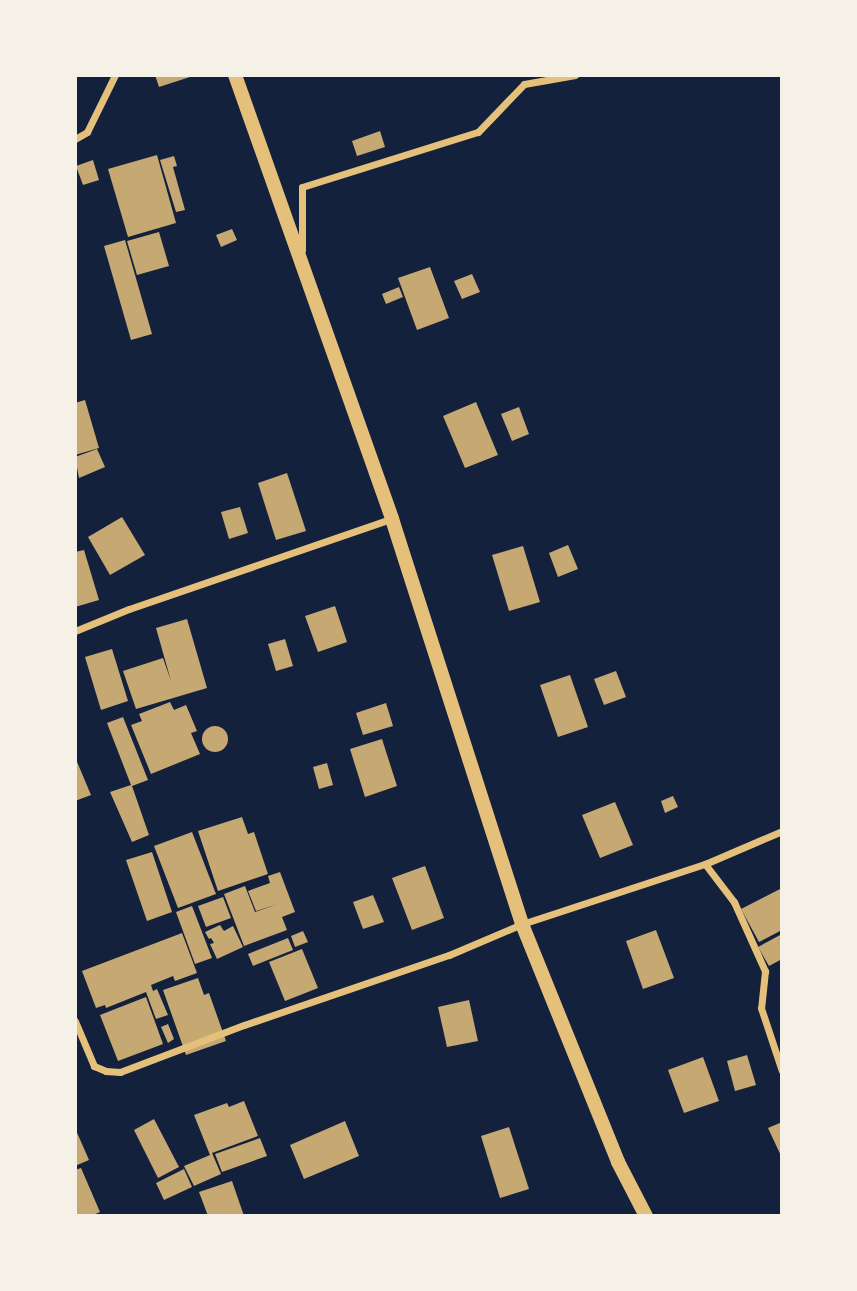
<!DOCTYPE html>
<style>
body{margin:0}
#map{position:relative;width:857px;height:1291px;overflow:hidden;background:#14213d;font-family:Overpass,sans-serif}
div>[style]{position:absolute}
.building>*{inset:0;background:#c6a872}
.round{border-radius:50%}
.minor>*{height:7px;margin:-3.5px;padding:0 3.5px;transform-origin:3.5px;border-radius:3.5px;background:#e5c07b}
.secondary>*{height:14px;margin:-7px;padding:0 7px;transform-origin:7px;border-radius:7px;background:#e5c07b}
span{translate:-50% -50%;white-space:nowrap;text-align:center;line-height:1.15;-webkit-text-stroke:6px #f6f1e7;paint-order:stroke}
.frame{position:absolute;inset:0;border:77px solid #f6f1e7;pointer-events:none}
</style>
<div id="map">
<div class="building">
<i style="clip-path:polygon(155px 75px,193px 75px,193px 76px,159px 87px)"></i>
<i style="clip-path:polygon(380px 131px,385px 147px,357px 156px,352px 141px)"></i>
<i style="clip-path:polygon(157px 155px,176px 223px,128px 237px,108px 169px)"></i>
<i style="clip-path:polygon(174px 156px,177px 166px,173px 167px,185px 210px,176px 212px,160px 160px)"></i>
<i style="clip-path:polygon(93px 160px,99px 180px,83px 185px,76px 166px)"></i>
<i style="clip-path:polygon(232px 229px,237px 240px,221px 247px,216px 235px)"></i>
<i style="clip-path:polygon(159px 232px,169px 266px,137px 275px,127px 241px)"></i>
<i style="clip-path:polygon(125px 240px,152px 334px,131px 340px,104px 246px)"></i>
<i style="clip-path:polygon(430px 267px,449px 318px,417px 330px,398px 278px)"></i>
<i style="clip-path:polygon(472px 274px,480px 292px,462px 299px,454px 281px)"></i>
<i style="clip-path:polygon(399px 287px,403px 297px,386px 304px,382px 294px)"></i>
<i style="clip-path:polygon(85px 400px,99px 448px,75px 455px,75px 403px)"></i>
<i style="clip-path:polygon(476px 402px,498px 455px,465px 468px,443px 416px)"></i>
<i style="clip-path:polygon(519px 407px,529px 434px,512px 441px,501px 414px)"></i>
<i style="clip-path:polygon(97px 449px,105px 467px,79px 478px,75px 457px)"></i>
<i style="clip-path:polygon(287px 473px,306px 531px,276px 540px,258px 483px)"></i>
<i style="clip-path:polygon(240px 507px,248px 533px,229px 539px,221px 512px)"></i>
<i style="clip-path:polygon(122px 517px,145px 555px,110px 575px,88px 537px)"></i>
<i style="clip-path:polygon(568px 545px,578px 569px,558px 577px,549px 553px)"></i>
<i style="clip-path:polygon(523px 546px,540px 602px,509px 611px,492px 555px)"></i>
<i style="clip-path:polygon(84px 550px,99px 600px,75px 607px,75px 552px)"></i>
<i style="clip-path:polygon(335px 606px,347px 642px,318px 652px,305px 616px)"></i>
<i style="clip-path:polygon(187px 619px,207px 688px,136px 709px,123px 671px,163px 658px,171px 681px,156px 628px)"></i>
<i style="clip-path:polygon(285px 639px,293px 666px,276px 671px,268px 644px)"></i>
<i style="clip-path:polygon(112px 649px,128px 701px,101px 710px,85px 657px)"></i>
<i style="clip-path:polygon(616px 671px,626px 697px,604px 705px,594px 679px)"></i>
<i style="clip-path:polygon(570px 675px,588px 727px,558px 737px,540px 685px)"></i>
<i style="clip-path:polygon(170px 702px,174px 710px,186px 705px,197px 731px,191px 733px,200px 754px,151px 774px,131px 725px,142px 721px,139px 714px)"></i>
<i style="clip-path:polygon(386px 703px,393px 726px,363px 735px,356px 713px)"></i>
<i style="clip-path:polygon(123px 717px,148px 780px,132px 786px,149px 835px,132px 842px,110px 792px,131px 785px,107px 723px)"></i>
<i class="round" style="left:202px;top:726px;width:26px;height:26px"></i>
<i style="clip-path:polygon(382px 739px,397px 786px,365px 797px,350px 749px)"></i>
<i style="clip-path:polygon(75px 757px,91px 795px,75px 801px)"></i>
<i style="clip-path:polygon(327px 763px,333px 785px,319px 789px,313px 767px)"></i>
<i style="clip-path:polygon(673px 796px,678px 807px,665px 813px,661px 801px)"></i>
<i style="clip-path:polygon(615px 802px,633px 845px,600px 858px,582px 815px)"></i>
<i style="clip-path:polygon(242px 817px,248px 834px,254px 832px,268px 874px,218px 891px,198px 831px)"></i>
<i style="clip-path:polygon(192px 832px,216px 894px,178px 908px,154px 846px)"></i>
<i style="clip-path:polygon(152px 852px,172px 912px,147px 921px,126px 860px)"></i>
<i style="clip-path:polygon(425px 866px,444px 918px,412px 930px,392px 878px)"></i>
<i style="clip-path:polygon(280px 872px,295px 912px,282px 917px,287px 930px,244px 946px,224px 894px,245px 886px,255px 912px,278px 904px,256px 911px,248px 891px,270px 883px,268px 876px)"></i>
<i style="clip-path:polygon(782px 888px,782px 930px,759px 942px,741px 909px)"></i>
<i style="clip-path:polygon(373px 895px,384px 922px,363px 929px,353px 902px)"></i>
<i style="clip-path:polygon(223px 897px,231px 918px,206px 927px,198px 906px)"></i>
<i style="clip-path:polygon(192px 906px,212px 958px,195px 964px,176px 912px)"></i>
<i style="clip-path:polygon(220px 925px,224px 931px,233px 926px,243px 947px,217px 959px,210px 944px,214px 943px,211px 938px,209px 939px,205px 932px)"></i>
<i style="clip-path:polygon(656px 930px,674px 978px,643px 989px,626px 941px)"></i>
<i style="clip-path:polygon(303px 931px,308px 942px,295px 947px,291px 936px)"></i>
<i style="clip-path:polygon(182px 933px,197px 973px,175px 981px,173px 976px,151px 985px,153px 991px,157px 989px,168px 1015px,156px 1019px,146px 992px,106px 1008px,105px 1005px,96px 1008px,82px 971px)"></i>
<i style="clip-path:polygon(782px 934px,782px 959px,769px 966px,758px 947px)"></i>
<i style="clip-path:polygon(288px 938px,293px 950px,253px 966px,248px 954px)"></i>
<i style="clip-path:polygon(302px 949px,318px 988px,285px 1001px,269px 962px)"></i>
<i style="clip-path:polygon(198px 978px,204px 995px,209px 993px,226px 1041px,186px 1055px,163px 990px)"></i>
<i style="clip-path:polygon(146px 997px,163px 1044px,118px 1061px,100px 1015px)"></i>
<i style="clip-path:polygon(469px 1000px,478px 1041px,447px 1047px,438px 1007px)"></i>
<i style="clip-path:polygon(168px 1024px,174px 1039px,168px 1043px,161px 1027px)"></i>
<i style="clip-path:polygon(747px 1055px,756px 1085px,735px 1091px,727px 1061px)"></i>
<i style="clip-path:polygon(703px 1057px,719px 1101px,684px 1113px,668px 1070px)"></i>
<i style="clip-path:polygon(244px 1101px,258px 1136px,212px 1153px,221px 1174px,194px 1186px,184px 1166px,210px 1155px,194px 1115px,227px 1103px,229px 1107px)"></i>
<i style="clip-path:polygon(154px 1119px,179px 1167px,158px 1178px,134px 1130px)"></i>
<i style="clip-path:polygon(345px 1121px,359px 1156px,304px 1179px,290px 1145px)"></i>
<i style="clip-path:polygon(782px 1122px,782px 1158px,768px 1128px)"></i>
<i style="clip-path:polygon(509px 1127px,529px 1189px,500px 1198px,481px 1136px)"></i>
<i style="clip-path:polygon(75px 1128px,89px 1160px,75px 1166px)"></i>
<i style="clip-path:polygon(260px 1138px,267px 1156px,222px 1172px,215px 1154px)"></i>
<i style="clip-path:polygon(81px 1168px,100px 1212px,91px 1216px,75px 1216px,75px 1170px)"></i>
<i style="clip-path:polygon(184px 1169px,192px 1187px,164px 1200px,156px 1183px)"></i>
<i style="clip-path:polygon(232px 1181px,244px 1216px,208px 1216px,199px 1192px)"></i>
</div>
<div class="minor">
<i style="left:75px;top:139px;width:14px;rotate:-30deg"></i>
<i style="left:87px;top:132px;width:64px;rotate:-63.8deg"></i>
<i style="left:302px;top:250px;width:63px;rotate:-90deg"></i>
<i style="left:302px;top:187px;width:184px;rotate:-17.4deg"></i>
<i style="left:478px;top:132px;width:66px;rotate:-46.2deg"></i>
<i style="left:524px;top:84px;width:52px;rotate:-10deg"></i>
<i style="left:75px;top:631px;width:58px;rotate:-22.2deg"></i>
<i style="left:129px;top:609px;width:277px;rotate:-19deg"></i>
<i style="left:705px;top:864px;width:48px;rotate:52.7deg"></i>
<i style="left:734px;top:902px;width:76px;rotate:65.8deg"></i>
<i style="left:765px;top:971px;width:37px;rotate:96deg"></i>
<i style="left:761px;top:1008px;width:66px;rotate:71.6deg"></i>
<i style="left:75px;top:1021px;width:49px;rotate:67.1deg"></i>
<i style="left:94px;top:1066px;width:13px;rotate:23deg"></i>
<i style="left:106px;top:1071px;width:14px;rotate:4deg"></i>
<i style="left:120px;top:1072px;width:133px;rotate:-20.8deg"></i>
<i style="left:244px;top:1025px;width:217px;rotate:-18.9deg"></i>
<i style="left:449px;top:955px;width:79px;rotate:-23deg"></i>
<i style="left:522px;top:924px;width:193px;rotate:-18.2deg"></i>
<i style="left:705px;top:864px;width:84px;rotate:-23.2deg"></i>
</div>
<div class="secondary">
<i style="left:235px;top:75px;width:471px;rotate:70.5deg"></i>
<i style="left:392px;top:519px;width:425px;rotate:72.2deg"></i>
<i style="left:522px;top:924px;width:257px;rotate:68deg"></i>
<i style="left:618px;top:1162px;width:61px;rotate:62.6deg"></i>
</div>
<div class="frame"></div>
</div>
